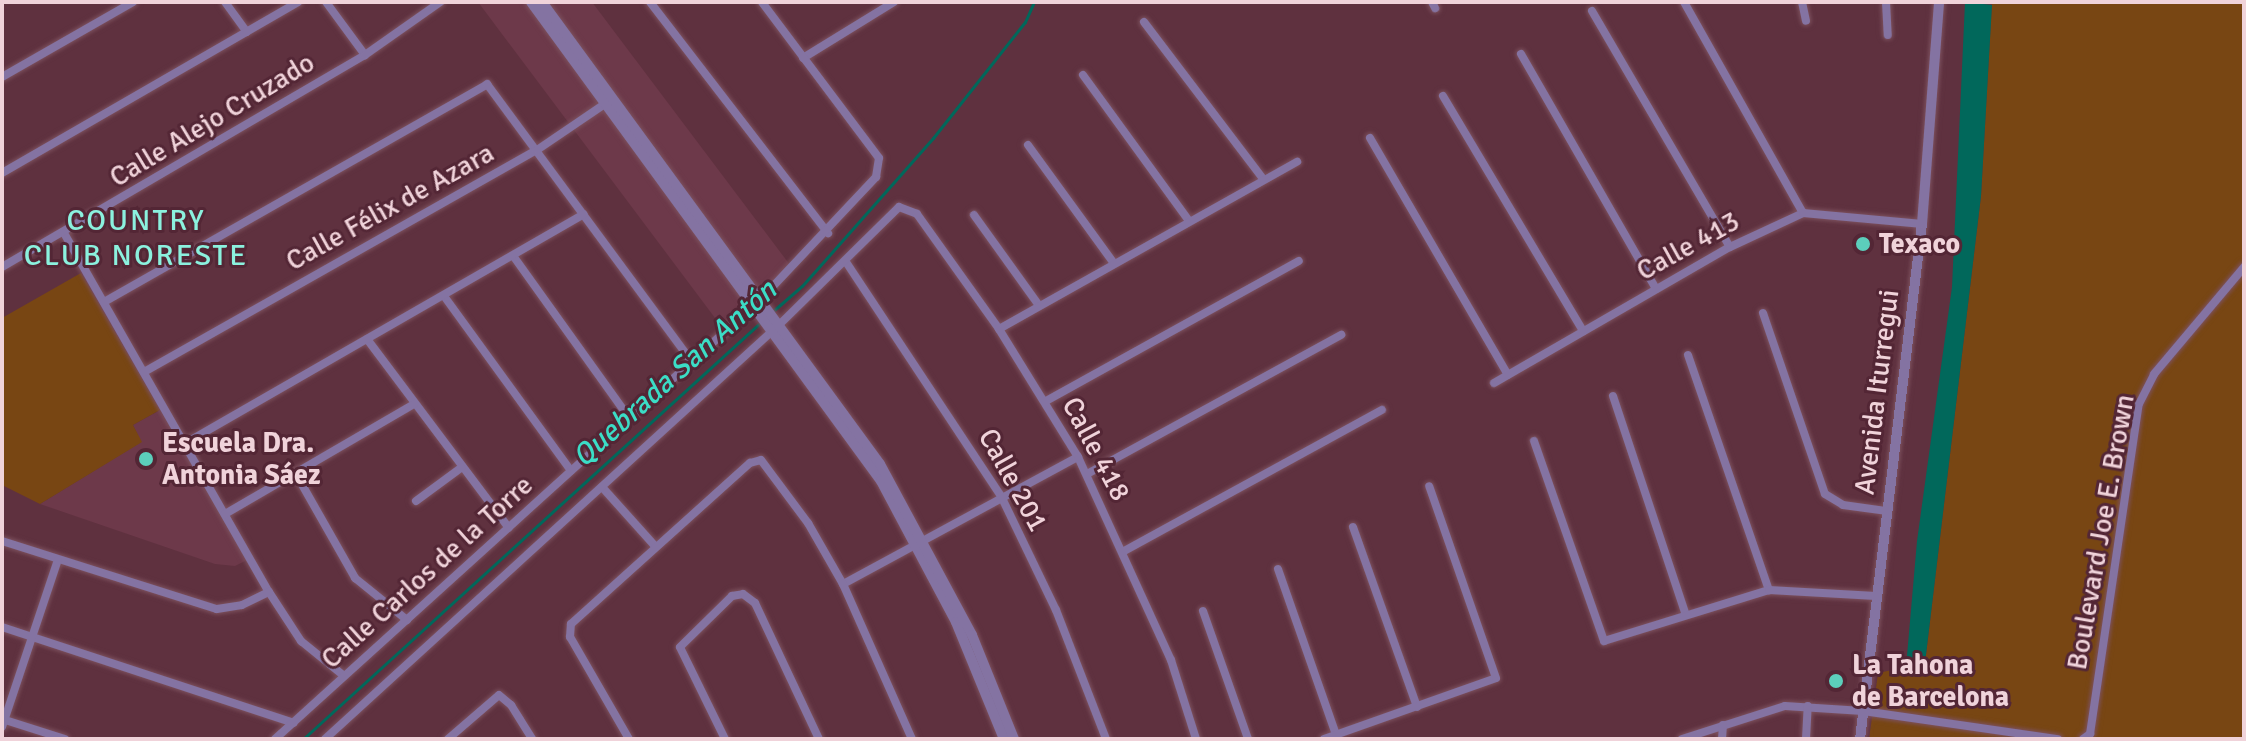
<!DOCTYPE html>
<meta charset="utf-8">
<style>
body{margin:0}
#map{position:relative;width:2246px;height:741px;overflow:hidden;background:#5f313f;font-family:Signika,sans-serif}
div>[style]{position:absolute}
.built>*{inset:0;background:#6d394a}
.green>*{inset:0;background:#784613}
.water>*{inset:0;background:#01685b}
.stream>*{height:3px;margin:-1.5px;padding:0 1.5px;transform-origin:1.5px;border-radius:1.5px;background:#01685b}
.roads{filter:drop-shadow(0 0 2px #7c515e) drop-shadow(0 0 2px #7c515e)}
.minor>*{height:8px;margin:-4px;padding:0 4px;transform-origin:4px;border-radius:4px;background:#8473a2}
.tertiary>*{height:10px;margin:-5px;padding:0 5px;transform-origin:5px;border-radius:5px;background:#8473a2}
.dots>*{width:22px;height:22px;translate:-50% -50%;box-sizing:border-box;border:4px solid #532635;border-radius:50%}
span{translate:-50% -50%;white-space:nowrap;text-align:center;line-height:1.15;-webkit-text-stroke:6px #532635;paint-order:stroke}
.street-label{font-size:28px;color:#f0d3da}
.poi-label{font-size:28px;color:#f0d3da;font-weight:700}
.left{translate:0 -50%;text-align:left}
.neighbourhood-label{font-size:30px;color:#8bf1de;letter-spacing:2px}
.water-label{font-size:30px;color:#3bddc6;font-style:italic}
.frame{position:absolute;inset:0;border:4px solid #f0d3da;pointer-events:none}
</style>
<div id="map">
<div class="built">
<i style="clip-path:polygon(478px 2px,592px 2px,790px 265px,721px 326px)"></i>
<i style="clip-path:polygon(160px 410px,247px 560px,235px 566px,215px 564px,40px 504px,141px 442px,133px 425px)"></i>
</div>
<div class="green">
<i style="clip-path:polygon(1992px 2px,2244px 2px,2244px 739px,1869px 739px,1878px 673px,1925px 663px,1981px 196px)"></i>
<i style="clip-path:polygon(81px 273px,160px 410px,133px 425px,142px 442px,40px 504px,2px 485px,2px 318px)"></i>
</div>
<div class="water">
<i style="clip-path:polygon(1965px 2px,1992px 5px,1981px 196px,1925px 663px,1906px 667px,1917px 541px,1952px 287px)"></i>
</div>
<div class="stream">
<i style="left:773px;top:311px;width:38px;rotate:-41deg"></i>
<i style="left:802px;top:286px;width:198px;rotate:-48.5deg"></i>
<i style="left:933px;top:138px;width:148px;rotate:-51.6deg"></i>
<i style="left:1025px;top:22px;width:22px;rotate:-66deg"></i>
<i style="left:303px;top:739px;width:621px;rotate:-42.32deg"></i>
</div>
<div class="roads">
<div class="minor">
<i style="left:225px;top:2px;width:37px;rotate:54deg"></i>
<i style="left:326px;top:2px;width:66px;rotate:53.7deg"></i>
<i style="left:650px;top:2px;width:292px;rotate:52.4deg"></i>
<i style="left:1432px;top:2px;width:7px;rotate:63deg"></i>
<i style="left:1684px;top:2px;width:242px;rotate:60.6deg"></i>
<i style="left:1802px;top:2px;width:19px;rotate:78deg"></i>
<i style="left:1886px;top:2px;width:33px;rotate:87deg"></i>
<i style="left:1592px;top:11px;width:273px;rotate:59.7deg"></i>
<i style="left:1144px;top:22px;width:197px;rotate:52.8deg"></i>
<i style="left:1521px;top:54px;width:271px;rotate:60.1deg"></i>
<i style="left:803px;top:58px;width:107px;rotate:-31.6deg"></i>
<i style="left:1083px;top:75px;width:180px;rotate:54deg"></i>
<i style="left:2px;top:77px;width:151px;rotate:-29.8deg"></i>
<i style="left:1443px;top:96px;width:274px;rotate:59.2deg"></i>
<i style="left:1370px;top:138px;width:274px;rotate:59.8deg"></i>
<i style="left:1028px;top:145px;width:145px;rotate:54deg"></i>
<i style="left:2px;top:173px;width:342px;rotate:-30deg"></i>
<i style="left:974px;top:215px;width:110px;rotate:54.3deg"></i>
<i style="left:64px;top:233px;width:413px;rotate:60.3deg"></i>
<i style="left:269px;top:592px;width:59px;rotate:56.9deg"></i>
<i style="left:301px;top:641px;width:55px;rotate:39.1deg"></i>
<i style="left:514px;top:257px;width:199px;rotate:54.4deg"></i>
<i style="left:846px;top:262px;width:283px;rotate:56.5deg"></i>
<i style="left:1002px;top:498px;width:124px;rotate:64.3deg"></i>
<i style="left:1056px;top:610px;width:138px;rotate:68.8deg"></i>
<i style="left:2px;top:267px;width:420px;rotate:-30.3deg"></i>
<i style="left:365px;top:55px;width:92px;rotate:-35.2deg"></i>
<i style="left:444px;top:296px;width:216px;rotate:54deg"></i>
<i style="left:104px;top:302px;width:441px;rotate:-29.6deg"></i>
<i style="left:487px;top:84px;width:345px;rotate:53.6deg"></i>
<i style="left:1763px;top:313px;width:191px;rotate:71.1deg"></i>
<i style="left:1825px;top:494px;width:21px;rotate:31deg"></i>
<i style="left:1843px;top:505px;width:43px;rotate:7.9deg"></i>
<i style="left:999px;top:329px;width:342px;rotate:-29.3deg"></i>
<i style="left:367px;top:339px;width:236px;rotate:53.1deg"></i>
<i style="left:1688px;top:355px;width:249px;rotate:71deg"></i>
<i style="left:144px;top:372px;width:451px;rotate:-29.5deg"></i>
<i style="left:537px;top:150px;width:87px;rotate:-34.2deg"></i>
<i style="left:1494px;top:383px;width:272px;rotate:-30deg"></i>
<i style="left:1730px;top:247px;width:81px;rotate:-25deg"></i>
<i style="left:1803px;top:213px;width:120px;rotate:5.3deg"></i>
<i style="left:1613px;top:396px;width:229px;rotate:71.6deg"></i>
<i style="left:1046px;top:401px;width:289px;rotate:-29deg"></i>
<i style="left:1534px;top:441px;width:212px;rotate:70.7deg"></i>
<i style="left:1604px;top:641px;width:173px;rotate:-17.2deg"></i>
<i style="left:1769px;top:590px;width:107px;rotate:3.2deg"></i>
<i style="left:184px;top:444px;width:461px;rotate:-29.9deg"></i>
<i style="left:296px;top:474px;width:120px;rotate:60.4deg"></i>
<i style="left:355px;top:578px;width:67px;rotate:38.9deg"></i>
<i style="left:1087px;top:474px;width:290px;rotate:-28.7deg"></i>
<i style="left:602px;top:487px;width:79px;rotate:48.1deg"></i>
<i style="left:416px;top:501px;width:56px;rotate:-36.3deg"></i>
<i style="left:225px;top:514px;width:219px;rotate:-30.2deg"></i>
<i style="left:1353px;top:527px;width:191px;rotate:70.4deg"></i>
<i style="left:2px;top:541px;width:225px;rotate:17.6deg"></i>
<i style="left:217px;top:609px;width:25px;rotate:-9deg"></i>
<i style="left:242px;top:605px;width:30px;rotate:-26deg"></i>
<i style="left:1124px;top:551px;width:294px;rotate:-28.7deg"></i>
<i style="left:1278px;top:569px;width:176px;rotate:70.7deg"></i>
<i style="left:843px;top:584px;width:267px;rotate:-28.4deg"></i>
<i style="left:1203px;top:611px;width:136px;rotate:70.6deg"></i>
<i style="left:2px;top:627px;width:307px;rotate:18.2deg"></i>
<i style="left:2px;top:719px;width:66px;rotate:17.6deg"></i>
<i style="left:2px;top:727px;width:176px;rotate:-71.5deg"></i>
<i style="left:275px;top:739px;width:656px;rotate:-42.16deg"></i>
<i style="left:761px;top:299px;width:168px;rotate:-46.7deg"></i>
<i style="left:876px;top:177px;width:19px;rotate:-81deg"></i>
<i style="left:879px;top:158px;width:195px;rotate:-126.9deg"></i>
<i style="left:325px;top:739px;width:616px;rotate:-42.37deg"></i>
<i style="left:780px;top:324px;width:167px;rotate:-44.5deg"></i>
<i style="left:899px;top:207px;width:19px;rotate:21deg"></i>
<i style="left:917px;top:214px;width:141px;rotate:54.5deg"></i>
<i style="left:999px;top:329px;width:150px;rotate:58.3deg"></i>
<i style="left:1078px;top:457px;width:223px;rotate:65.4deg"></i>
<i style="left:1171px;top:660px;width:83px;rotate:72.4deg"></i>
<i style="left:448px;top:739px;width:67px;rotate:-40.8deg"></i>
<i style="left:499px;top:695px;width:16px;rotate:40deg"></i>
<i style="left:511px;top:705px;width:40px;rotate:58deg"></i>
<i style="left:629px;top:739px;width:118px;rotate:-120deg"></i>
<i style="left:570px;top:637px;width:13px;rotate:-86deg"></i>
<i style="left:571px;top:624px;width:241px;rotate:-42deg"></i>
<i style="left:750px;top:463px;width:11px;rotate:-15deg"></i>
<i style="left:761px;top:460px;width:79px;rotate:53.3deg"></i>
<i style="left:808px;top:523px;width:70px;rotate:60.2deg"></i>
<i style="left:843px;top:584px;width:170px;rotate:66deg"></i>
<i style="left:725px;top:739px;width:102px;rotate:-116.1deg"></i>
<i style="left:680px;top:647px;width:73px;rotate:-44.4deg"></i>
<i style="left:732px;top:596px;width:11px;rotate:-10deg"></i>
<i style="left:743px;top:594px;width:15px;rotate:37deg"></i>
<i style="left:755px;top:603px;width:150px;rotate:64.8deg"></i>
<i style="left:1324px;top:739px;width:182px;rotate:-19.5deg"></i>
<i style="left:1496px;top:678px;width:203px;rotate:-109.2deg"></i>
<i style="left:1682px;top:739px;width:108px;rotate:-17.8deg"></i>
<i style="left:1785px;top:706px;width:78px;rotate:3.7deg"></i>
<i style="left:1863px;top:711px;width:197px;rotate:8.2deg"></i>
<i style="left:1722px;top:739px;width:14px;rotate:-86deg"></i>
<i style="left:1806px;top:739px;width:33px;rotate:-87deg"></i>
<i style="left:2083px;top:739px;width:9px;rotate:-36deg"></i>
<i style="left:2090px;top:734px;width:334px;rotate:-81.6deg"></i>
<i style="left:2139px;top:404px;width:34px;rotate:-63deg"></i>
<i style="left:2154px;top:374px;width:140px;rotate:-49.9deg"></i>
</div>
<div class="tertiary">
<i style="left:531px;top:2px;width:593px;rotate:53.84deg"></i>
<i style="left:881px;top:481px;width:160px;rotate:62deg"></i>
<i style="left:956px;top:622px;width:126px;rotate:67.7deg"></i>
<i style="left:542px;top:2px;width:572px;rotate:53.81deg"></i>
<i style="left:880px;top:464px;width:194px;rotate:61.7deg"></i>
<i style="left:972px;top:635px;width:112px;rotate:68deg"></i>
<i style="left:1860px;top:739px;width:519px;rotate:-83.14deg"></i>
<i style="left:1922px;top:224px;width:223px;rotate:-85.6deg"></i>
</div>
</div>
<div class="dots">
<i style="left:1863px;top:244px;background:#5ccebb"></i>
<i style="left:146px;top:459px;background:#5ccebb"></i>
<i style="left:1836px;top:681px;background:#5ccebb"></i>
</div>
<div class="street-label">
<span style="left:212px;top:120px;rotate:-31deg">Calle Alejo Cruzado</span>
<span style="left:390px;top:207px;rotate:-29deg">Calle Félix de Azara</span>
<span style="left:1688px;top:246px;rotate:-29deg">Calle 413</span>
<span style="left:1877px;top:392px;rotate:-83deg">Avenida Iturregui</span>
<span style="left:1096px;top:449px;rotate:62deg">Calle 418</span>
<span style="left:1013px;top:480px;rotate:61deg">Calle 201</span>
<span style="left:2101px;top:532px;rotate:-80deg">Boulevard Joe E. Brown</span>
<span style="left:427px;top:572px;rotate:-42deg">Calle Carlos de la Torre</span>
</div>
<div class="poi-label">
<span class="left" style="left:1879px;top:244px">Texaco</span>
<span class="left" style="left:162px;top:459px">Escuela Dra.<br>Antonia Sáez</span>
<span class="left" style="left:1852px;top:681px">La Tahona<br>de Barcelona</span>
</div>
<div class="neighbourhood-label">
<span style="left:136px;top:238px">COUNTRY<br>CLUB NORESTE</span>
</div>
<div class="water-label">
<span style="left:675px;top:374px;rotate:-42deg">Quebrada San Antón</span>
</div>
<div class="frame"></div>
</div>
